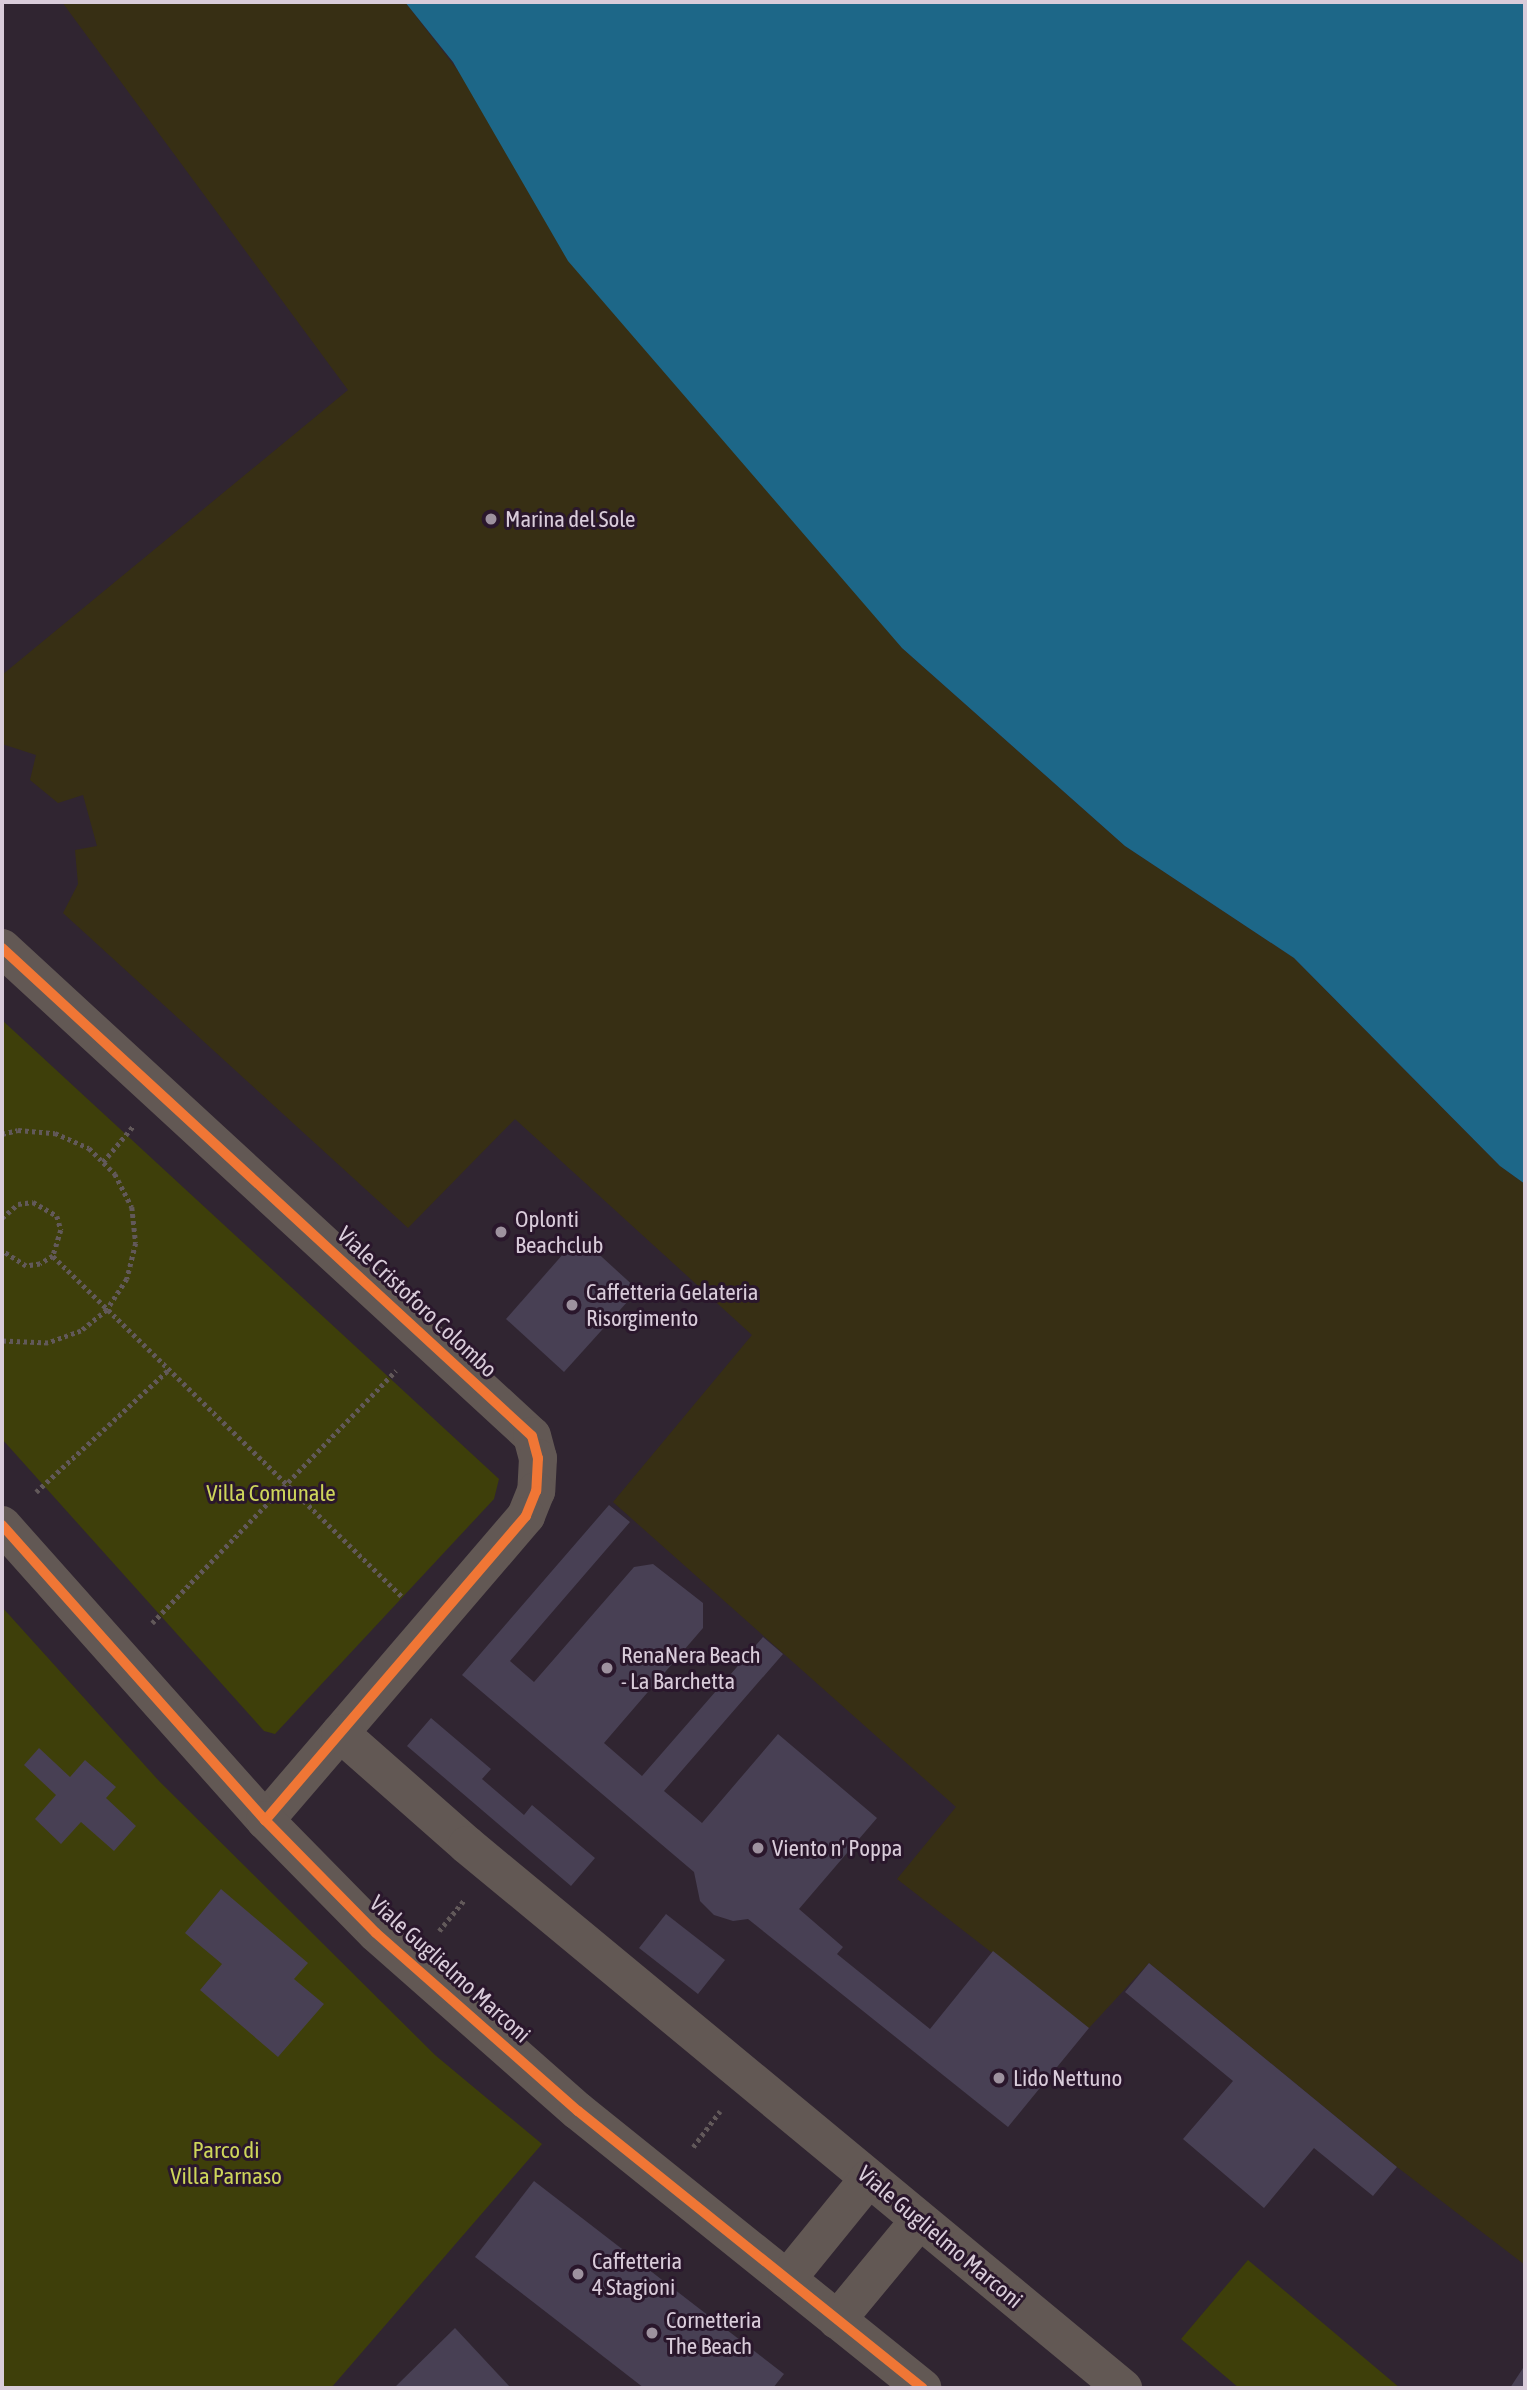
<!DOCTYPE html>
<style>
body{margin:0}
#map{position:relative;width:1527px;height:2390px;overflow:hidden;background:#302531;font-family:"Asap Condensed",sans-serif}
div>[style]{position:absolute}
.green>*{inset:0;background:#3e3f0a}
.sand>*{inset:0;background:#372f14}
.water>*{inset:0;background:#1d6788}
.building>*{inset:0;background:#484054}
.path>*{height:4.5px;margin-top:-2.25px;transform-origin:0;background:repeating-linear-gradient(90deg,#62595a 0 3.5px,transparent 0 7px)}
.tertiary>*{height:38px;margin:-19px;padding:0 19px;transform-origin:19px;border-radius:19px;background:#625854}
.cycleway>*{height:10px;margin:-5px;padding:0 5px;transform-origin:5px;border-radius:5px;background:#f07635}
.dots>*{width:19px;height:19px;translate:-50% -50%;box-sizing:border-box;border:4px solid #2a172c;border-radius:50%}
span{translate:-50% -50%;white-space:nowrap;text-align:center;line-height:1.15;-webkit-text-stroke:6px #2a172c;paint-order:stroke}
.poi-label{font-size:23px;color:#d9ccda}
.left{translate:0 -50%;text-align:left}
.street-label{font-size:23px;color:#d9ccda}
.park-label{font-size:23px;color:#cdd55a}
.frame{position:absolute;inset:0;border:4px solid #d9ccda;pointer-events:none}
</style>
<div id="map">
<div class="green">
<i style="clip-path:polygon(2px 1020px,499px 1479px,494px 1499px,275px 1734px,264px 1731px,2px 1439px)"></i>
<i style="clip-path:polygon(2px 1607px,159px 1781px,435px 2055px,542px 2144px,331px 2388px,2px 2388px)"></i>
<i style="clip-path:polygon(1248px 2260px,1400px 2388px,1239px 2388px,1181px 2339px)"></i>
</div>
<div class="sand">
<i style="clip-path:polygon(62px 2px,405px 2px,902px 648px,1125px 846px,1294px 958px,1500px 1166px,1525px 1184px,1525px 2265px,1397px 2167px,1149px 1963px,1089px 2028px,897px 1879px,956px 1807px,613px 1502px,752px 1335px,515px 1119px,408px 1228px,63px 913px,78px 884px,75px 850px,97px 846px,83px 795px,58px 803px,30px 780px,36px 755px,2px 744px,2px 675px,348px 390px)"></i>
</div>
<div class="water">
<i style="clip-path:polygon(405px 2px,1525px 2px,1525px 1184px,1500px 1166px,1294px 958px,1125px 846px,902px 648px,568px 261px,453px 62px)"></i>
</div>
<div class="building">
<i style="clip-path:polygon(579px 1236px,638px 1290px,564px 1372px,506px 1319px)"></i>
<i style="clip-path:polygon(609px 1505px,630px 1522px,510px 1661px,534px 1682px,634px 1567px,653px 1564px,703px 1603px,703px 1628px,604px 1743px,642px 1776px,763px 1637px,783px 1654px,664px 1791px,702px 1823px,778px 1734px,877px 1818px,799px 1909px,843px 1947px,837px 1954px,930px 2029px,993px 1951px,1089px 2028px,1008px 2127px,748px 1919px,733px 1921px,714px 1915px,700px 1901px,694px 1872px,462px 1675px)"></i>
<i style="clip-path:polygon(431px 1718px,491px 1769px,482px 1779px,524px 1815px,532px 1805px,595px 1858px,571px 1886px,407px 1746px)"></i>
<i style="clip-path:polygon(39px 1748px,70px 1777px,85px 1760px,116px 1787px,106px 1798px,136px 1826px,114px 1851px,81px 1822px,61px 1844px,35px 1819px,56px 1795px,24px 1765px)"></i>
<i style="clip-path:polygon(221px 1889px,308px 1963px,294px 1979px,324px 2004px,278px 2057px,200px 1990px,222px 1964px,185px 1933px)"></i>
<i style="clip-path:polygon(666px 1914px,725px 1960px,698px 1994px,639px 1948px)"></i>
<i style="clip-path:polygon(1149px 1963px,1397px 2167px,1373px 2196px,1314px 2148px,1264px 2208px,1183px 2139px,1233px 2081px,1125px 1992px)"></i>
<i style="clip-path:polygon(534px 2181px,784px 2374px,773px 2388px,644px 2388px,475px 2257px)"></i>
<i style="clip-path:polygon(455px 2328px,511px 2388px,394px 2388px)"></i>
<i style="clip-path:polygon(1525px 2365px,1525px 2388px,1510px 2388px)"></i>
</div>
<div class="path">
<i style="left:2px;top:1134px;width:16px;rotate:-14deg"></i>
<i style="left:18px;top:1130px;width:37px;rotate:5deg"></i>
<i style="left:55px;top:1133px;width:37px;rotate:24deg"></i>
<i style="left:89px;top:1148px;width:37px;rotate:45deg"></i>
<i style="left:115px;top:1174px;width:37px;rotate:63deg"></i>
<i style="left:132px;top:1207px;width:36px;rotate:84deg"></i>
<i style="left:136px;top:1243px;width:37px;rotate:104deg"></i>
<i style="left:127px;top:1279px;width:37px;rotate:123deg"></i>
<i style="left:107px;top:1310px;width:33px;rotate:141deg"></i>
<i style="left:81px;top:1331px;width:35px;rotate:160deg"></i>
<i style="left:48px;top:1343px;width:46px;rotate:-177.5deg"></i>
<i style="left:103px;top:1162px;width:48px;rotate:-50deg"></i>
<i style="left:2px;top:1218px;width:21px;rotate:-41deg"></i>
<i style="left:18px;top:1204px;width:15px;rotate:-8deg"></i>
<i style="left:33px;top:1202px;width:28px;rotate:30deg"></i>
<i style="left:57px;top:1216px;width:15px;rotate:74deg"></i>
<i style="left:61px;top:1230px;width:27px;rotate:107deg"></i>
<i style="left:53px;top:1256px;width:15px;rotate:148deg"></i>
<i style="left:40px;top:1264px;width:14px;rotate:172deg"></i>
<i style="left:26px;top:1266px;width:28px;rotate:-148deg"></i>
<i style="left:53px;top:1256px;width:487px;rotate:44.3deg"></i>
<i style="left:36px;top:1492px;width:180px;rotate:-42.7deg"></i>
<i style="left:152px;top:1623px;width:351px;rotate:-46deg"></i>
<i style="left:439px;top:1931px;width:40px;rotate:-51deg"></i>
<i style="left:693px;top:2147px;width:45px;rotate:-53.1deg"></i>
</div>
<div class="tertiary">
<i style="left:2px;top:948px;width:720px;rotate:42.64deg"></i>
<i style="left:532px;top:1436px;width:23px;rotate:75deg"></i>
<i style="left:538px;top:1458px;width:33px;rotate:93deg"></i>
<i style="left:536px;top:1491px;width:27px;rotate:112deg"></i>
<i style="left:526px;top:1516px;width:401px;rotate:130.6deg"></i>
<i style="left:2px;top:1525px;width:395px;rotate:48.3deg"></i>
<i style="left:265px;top:1820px;width:158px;rotate:45.5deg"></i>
<i style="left:376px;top:1933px;width:269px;rotate:41.4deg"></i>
<i style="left:578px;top:2111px;width:442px;rotate:38.8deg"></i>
<i style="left:340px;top:1733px;width:169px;rotate:41.4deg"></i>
<i style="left:467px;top:1845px;width:852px;rotate:39.62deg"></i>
<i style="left:787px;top:2279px;width:130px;rotate:-50.9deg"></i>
<i style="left:837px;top:2320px;width:129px;rotate:-50.4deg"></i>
</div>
<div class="cycleway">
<i style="left:2px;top:948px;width:720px;rotate:42.64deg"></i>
<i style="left:532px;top:1436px;width:23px;rotate:75deg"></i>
<i style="left:538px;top:1458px;width:33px;rotate:93deg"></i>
<i style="left:536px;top:1491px;width:27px;rotate:112deg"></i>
<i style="left:526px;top:1516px;width:401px;rotate:130.6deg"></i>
<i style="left:2px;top:1525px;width:395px;rotate:48.3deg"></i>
<i style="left:265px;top:1820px;width:158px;rotate:45.5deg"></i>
<i style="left:376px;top:1933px;width:269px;rotate:41.4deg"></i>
<i style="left:578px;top:2111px;width:442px;rotate:38.8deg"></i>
</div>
<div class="dots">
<i style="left:491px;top:519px;background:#9e929f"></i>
<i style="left:501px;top:1232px;background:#9e929f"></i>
<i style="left:572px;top:1305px;background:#9e929f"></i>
<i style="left:607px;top:1668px;background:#9e929f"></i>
<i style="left:758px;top:1848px;background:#9e929f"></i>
<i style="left:999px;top:2078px;background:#9e929f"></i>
<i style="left:578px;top:2274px;background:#9e929f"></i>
<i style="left:652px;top:2333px;background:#9e929f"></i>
</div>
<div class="poi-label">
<span class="left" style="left:505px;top:519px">Marina del Sole</span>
<span class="left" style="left:515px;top:1232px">Oplonti<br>Beachclub</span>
<span class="left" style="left:586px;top:1305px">Caffetteria Gelateria<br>Risorgimento</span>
<span class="left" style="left:621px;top:1668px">RenaNera Beach<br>- La Barchetta</span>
<span class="left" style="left:772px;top:1848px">Viento n' Poppa</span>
<span class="left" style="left:1013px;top:2078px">Lido Nettuno</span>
<span class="left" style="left:592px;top:2274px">Caffetteria<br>4 Stagioni</span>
<span class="left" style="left:666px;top:2333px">Cornetteria<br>The Beach</span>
</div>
<div class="street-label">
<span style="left:417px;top:1302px;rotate:43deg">Viale Cristoforo Colombo</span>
<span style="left:450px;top:1969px;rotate:42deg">Viale Guglielmo Marconi</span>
<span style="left:940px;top:2237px;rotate:40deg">Viale Guglielmo Marconi</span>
</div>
<div class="park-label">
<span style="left:271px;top:1493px">Villa Comunale</span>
<span style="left:226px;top:2163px">Parco di<br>Villa Parnaso</span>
</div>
<div class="frame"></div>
</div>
